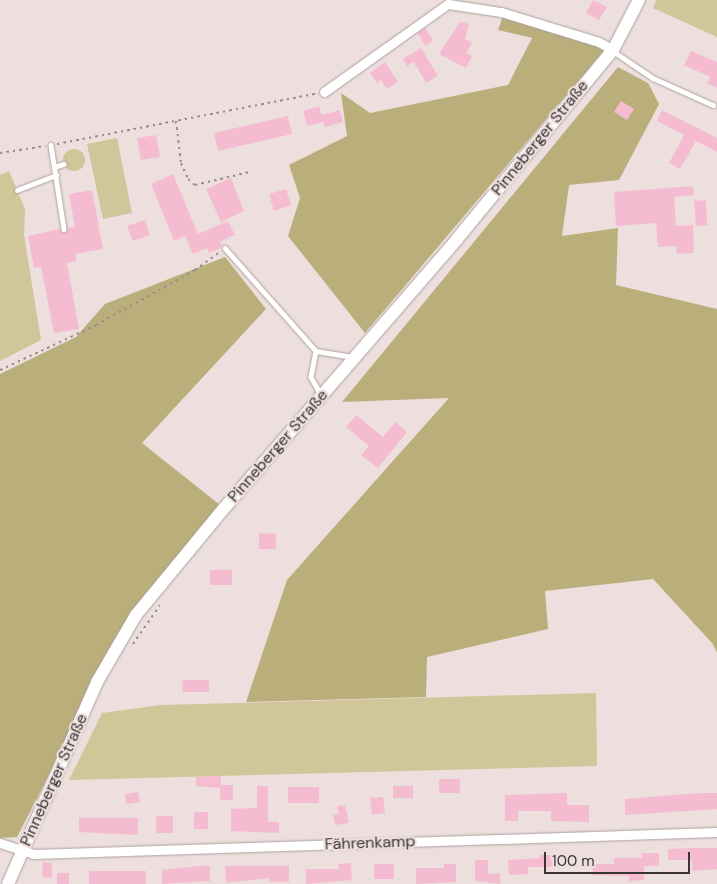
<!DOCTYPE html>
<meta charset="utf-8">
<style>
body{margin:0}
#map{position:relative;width:717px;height:884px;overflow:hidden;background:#ecdfdd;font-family:"DM Sans",sans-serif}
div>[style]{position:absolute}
.green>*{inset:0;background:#d1c69a}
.round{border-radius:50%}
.forest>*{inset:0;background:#baae7b}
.building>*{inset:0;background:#f5bcd1}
.path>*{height:2px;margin-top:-1px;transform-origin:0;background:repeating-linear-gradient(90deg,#978e8c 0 2.5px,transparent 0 6.5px)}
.roads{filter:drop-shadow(0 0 1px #aea19f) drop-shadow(0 0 1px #aea19f)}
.lane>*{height:4.5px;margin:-2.25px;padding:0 2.25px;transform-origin:2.25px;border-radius:2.25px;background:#fff}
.street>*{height:9px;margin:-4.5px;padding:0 4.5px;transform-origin:4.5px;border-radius:4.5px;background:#fff}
.secondary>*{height:12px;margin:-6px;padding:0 6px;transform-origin:6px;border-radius:6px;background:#fff}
span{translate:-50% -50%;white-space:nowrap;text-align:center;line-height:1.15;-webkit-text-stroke:4.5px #ecdfdd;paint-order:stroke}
.street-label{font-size:16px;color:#3a3534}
.scale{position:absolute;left:544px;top:852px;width:146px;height:22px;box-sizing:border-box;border:2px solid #3a3534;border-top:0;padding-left:6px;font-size:15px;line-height:18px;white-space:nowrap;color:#3a3534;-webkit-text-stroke:4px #ecdfdd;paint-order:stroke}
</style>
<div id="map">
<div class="green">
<i style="clip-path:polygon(656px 0,717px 0,717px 37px,653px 8px)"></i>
<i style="clip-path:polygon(117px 138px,132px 213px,103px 219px,87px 144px)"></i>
<i class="round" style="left:63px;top:149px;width:22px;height:22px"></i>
<i style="clip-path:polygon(9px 171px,25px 209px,24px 235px,41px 340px,0 361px,0 175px)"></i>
<i style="clip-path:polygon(596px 693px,597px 766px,69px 780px,102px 713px,161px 705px)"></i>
</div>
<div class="forest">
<i style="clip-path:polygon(503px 16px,607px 47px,365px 333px,288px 236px,300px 198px,289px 165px,347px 136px,341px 93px,370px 113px,508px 85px,532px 38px,498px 30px)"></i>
<i style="clip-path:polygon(618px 67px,648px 83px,659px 104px,619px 180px,569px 185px,562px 236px,618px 228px,616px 285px,717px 309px,717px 653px,713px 644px,653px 579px,545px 591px,548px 629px,427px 657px,426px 697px,246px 702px,287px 580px,449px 398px,342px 402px)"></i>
<i style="clip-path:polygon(225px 257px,266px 309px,142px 443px,220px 505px,105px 666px,17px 837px,0 838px,0 374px,76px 337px,105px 304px)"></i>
</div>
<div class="building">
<i style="clip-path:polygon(593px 0,607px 7px,599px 20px,586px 13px)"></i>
<i style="clip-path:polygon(460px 22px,469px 24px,465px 39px,472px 43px,466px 53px,472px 56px,466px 68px,439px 54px)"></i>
<i style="clip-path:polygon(425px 28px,433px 40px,426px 46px,417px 33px)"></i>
<i style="clip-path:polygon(421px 48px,438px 76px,426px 83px,414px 62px,407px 66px,403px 59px)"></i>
<i style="clip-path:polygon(691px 51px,717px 62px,717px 88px,707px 83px,710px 77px,684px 65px)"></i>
<i style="clip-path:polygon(385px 62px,398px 82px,387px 89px,381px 80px,377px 83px,370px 73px)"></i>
<i style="clip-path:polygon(621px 101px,634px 109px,627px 120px,614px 112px)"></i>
<i style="clip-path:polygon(319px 106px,322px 115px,340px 110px,343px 122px,325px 127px,323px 122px,307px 126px,303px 111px)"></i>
<i style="clip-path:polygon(662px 110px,717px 138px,717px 152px,696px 141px,680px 169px,669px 163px,684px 135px,657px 121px)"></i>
<i style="clip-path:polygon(288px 116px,292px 134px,218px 151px,214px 133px)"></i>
<i style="clip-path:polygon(156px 135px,160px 157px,141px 160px,137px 138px)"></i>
<i style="clip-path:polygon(173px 174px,198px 234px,228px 221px,235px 235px,221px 241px,221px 248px,209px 253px,207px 248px,193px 254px,185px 236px,174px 241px,151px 184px)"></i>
<i style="clip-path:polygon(231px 178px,244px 211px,221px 222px,206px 189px)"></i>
<i style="clip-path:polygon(693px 186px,694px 195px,674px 197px,676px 226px,693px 225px,694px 253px,677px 254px,676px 246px,658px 247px,656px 223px,616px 226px,614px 192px)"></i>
<i style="clip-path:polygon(286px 189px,291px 205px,274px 211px,269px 194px)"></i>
<i style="clip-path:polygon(92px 190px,103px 249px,75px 254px,77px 261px,67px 263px,79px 329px,54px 333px,41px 267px,34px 268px,28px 236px,60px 229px,65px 233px,68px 228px,75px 227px,69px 194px)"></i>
<i style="clip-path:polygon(706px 200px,707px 225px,696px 226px,694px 201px)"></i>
<i style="clip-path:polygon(145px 220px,150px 235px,133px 241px,127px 226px)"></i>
<i style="clip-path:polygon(356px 415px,383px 437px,395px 422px,407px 432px,378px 468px,361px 455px,369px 446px,346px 427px)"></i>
<i style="clip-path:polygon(259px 533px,276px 534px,276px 549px,259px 549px)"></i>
<i style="clip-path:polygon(210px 570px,232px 570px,232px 585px,210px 585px)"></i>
<i style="clip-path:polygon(183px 680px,209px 680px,209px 692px,182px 692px)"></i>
<i style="clip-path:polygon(221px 776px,221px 785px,233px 785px,233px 800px,220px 800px,220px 788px,196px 786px,196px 777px)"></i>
<i style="clip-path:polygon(439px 779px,460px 779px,460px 793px,439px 793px)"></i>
<i style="clip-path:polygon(257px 786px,268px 786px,268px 822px,279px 822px,279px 833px,231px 831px,231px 809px,257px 808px)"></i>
<i style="clip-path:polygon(393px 786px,413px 786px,413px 798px,393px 798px)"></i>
<i style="clip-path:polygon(288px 787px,319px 787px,319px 803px,288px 803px)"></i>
<i style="clip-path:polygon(138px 792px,140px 802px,126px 804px,125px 794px)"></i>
<i style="clip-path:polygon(567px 793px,567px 805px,589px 805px,589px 822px,551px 821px,551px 811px,518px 811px,518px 821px,505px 821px,505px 795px)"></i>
<i style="clip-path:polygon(701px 793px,717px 793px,717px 809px,625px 815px,625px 799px)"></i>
<i style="clip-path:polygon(383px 797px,385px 813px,372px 815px,370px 798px)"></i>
<i style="clip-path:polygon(345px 805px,349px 823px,335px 825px,333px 815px,339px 814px,337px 806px)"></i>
<i style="clip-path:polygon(194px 812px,208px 812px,208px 829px,194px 829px)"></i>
<i style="clip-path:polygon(156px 816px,173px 816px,173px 833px,156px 833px)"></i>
<i style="clip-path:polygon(79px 818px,138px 818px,138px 835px,79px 832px)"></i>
<i style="clip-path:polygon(692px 848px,717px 848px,717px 869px,692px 871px,692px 860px,668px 860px,668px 849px)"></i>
<i style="clip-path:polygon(642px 853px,659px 853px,659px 866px,644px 866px,644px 880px,629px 881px,629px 876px,592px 875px,593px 864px,614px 864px,614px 858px,642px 858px)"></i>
<i style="clip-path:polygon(540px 855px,558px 855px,558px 867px,528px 867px,528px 874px,509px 875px,508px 860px,540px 858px)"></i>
<i style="clip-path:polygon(475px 860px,488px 860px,488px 874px,500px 873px,500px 884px,475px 881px)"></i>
<i style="clip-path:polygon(43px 862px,52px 863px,52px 878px,42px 877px)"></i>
<i style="clip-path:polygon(351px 863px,352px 880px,306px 884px,306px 869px,339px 869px,338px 864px)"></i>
<i style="clip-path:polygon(374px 864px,394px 864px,394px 879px,374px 879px)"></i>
<i style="clip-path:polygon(444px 864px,456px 864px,456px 882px,416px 884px,416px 868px,444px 868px)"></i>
<i style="clip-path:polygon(197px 866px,210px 866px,210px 881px,162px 884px,162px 870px)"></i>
<i style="clip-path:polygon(225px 866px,289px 866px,289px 882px,269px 882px,269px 878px,226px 883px)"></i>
<i style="clip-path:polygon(89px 871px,146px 871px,146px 884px,89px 884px)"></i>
<i style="clip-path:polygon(57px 873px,69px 873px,69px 884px,57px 884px)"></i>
</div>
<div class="path">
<i style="left:176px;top:121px;width:42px;rotate:83.2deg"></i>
<i style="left:181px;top:163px;width:17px;rotate:66deg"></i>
<i style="left:188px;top:179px;width:9px;rotate:41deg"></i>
<i style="left:195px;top:185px;width:56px;rotate:-13.5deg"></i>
<i style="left:57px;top:144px;width:263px;rotate:-11deg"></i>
<i style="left:0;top:153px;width:46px;rotate:-8.8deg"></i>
<i style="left:0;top:370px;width:106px;rotate:-25.1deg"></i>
<i style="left:96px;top:325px;width:113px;rotate:-29.1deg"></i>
<i style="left:195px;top:270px;width:31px;rotate:-36deg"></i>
<i style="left:133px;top:644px;width:47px;rotate:-55.3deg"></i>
</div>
<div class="roads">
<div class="lane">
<i style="left:613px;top:51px;width:48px;rotate:34deg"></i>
<i style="left:653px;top:78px;width:66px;rotate:24.2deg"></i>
<i style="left:51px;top:145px;width:85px;rotate:81.2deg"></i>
<i style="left:54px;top:167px;width:10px;rotate:-17deg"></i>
<i style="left:17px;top:190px;width:42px;rotate:-21deg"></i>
<i style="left:225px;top:248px;width:137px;rotate:48.5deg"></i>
<i style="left:316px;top:351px;width:36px;rotate:9deg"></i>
<i style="left:316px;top:351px;width:26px;rotate:101deg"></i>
<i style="left:311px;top:377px;width:20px;rotate:60deg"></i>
</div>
<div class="street">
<i style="left:324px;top:92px;width:152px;rotate:-35.4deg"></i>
<i style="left:448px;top:4px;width:54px;rotate:8.6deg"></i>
<i style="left:501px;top:12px;width:102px;rotate:17deg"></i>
<i style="left:599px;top:42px;width:16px;rotate:30deg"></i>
<i style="left:0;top:843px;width:35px;rotate:18deg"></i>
<i style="left:33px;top:854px;width:684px;rotate:-1.84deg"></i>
</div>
<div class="secondary">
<i style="left:8px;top:884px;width:221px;rotate:-66.2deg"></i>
<i style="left:97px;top:682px;width:78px;rotate:-59.8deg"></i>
<i style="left:136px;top:615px;width:132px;rotate:-50.5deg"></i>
<i style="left:220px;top:513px;width:362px;rotate:-49.1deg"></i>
<i style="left:457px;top:239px;width:245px;rotate:-50.5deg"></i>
<i style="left:613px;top:50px;width:56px;rotate:-62.5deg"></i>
</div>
</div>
<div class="street-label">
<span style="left:540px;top:138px;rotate:-51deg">Pinneberger Straße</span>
<span style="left:278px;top:446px;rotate:-49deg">Pinneberger Straße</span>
<span style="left:54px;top:780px;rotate:-66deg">Pinneberger Straße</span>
<span style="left:370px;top:843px;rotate:-2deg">Fährenkamp</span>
</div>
<div class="scale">100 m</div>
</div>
